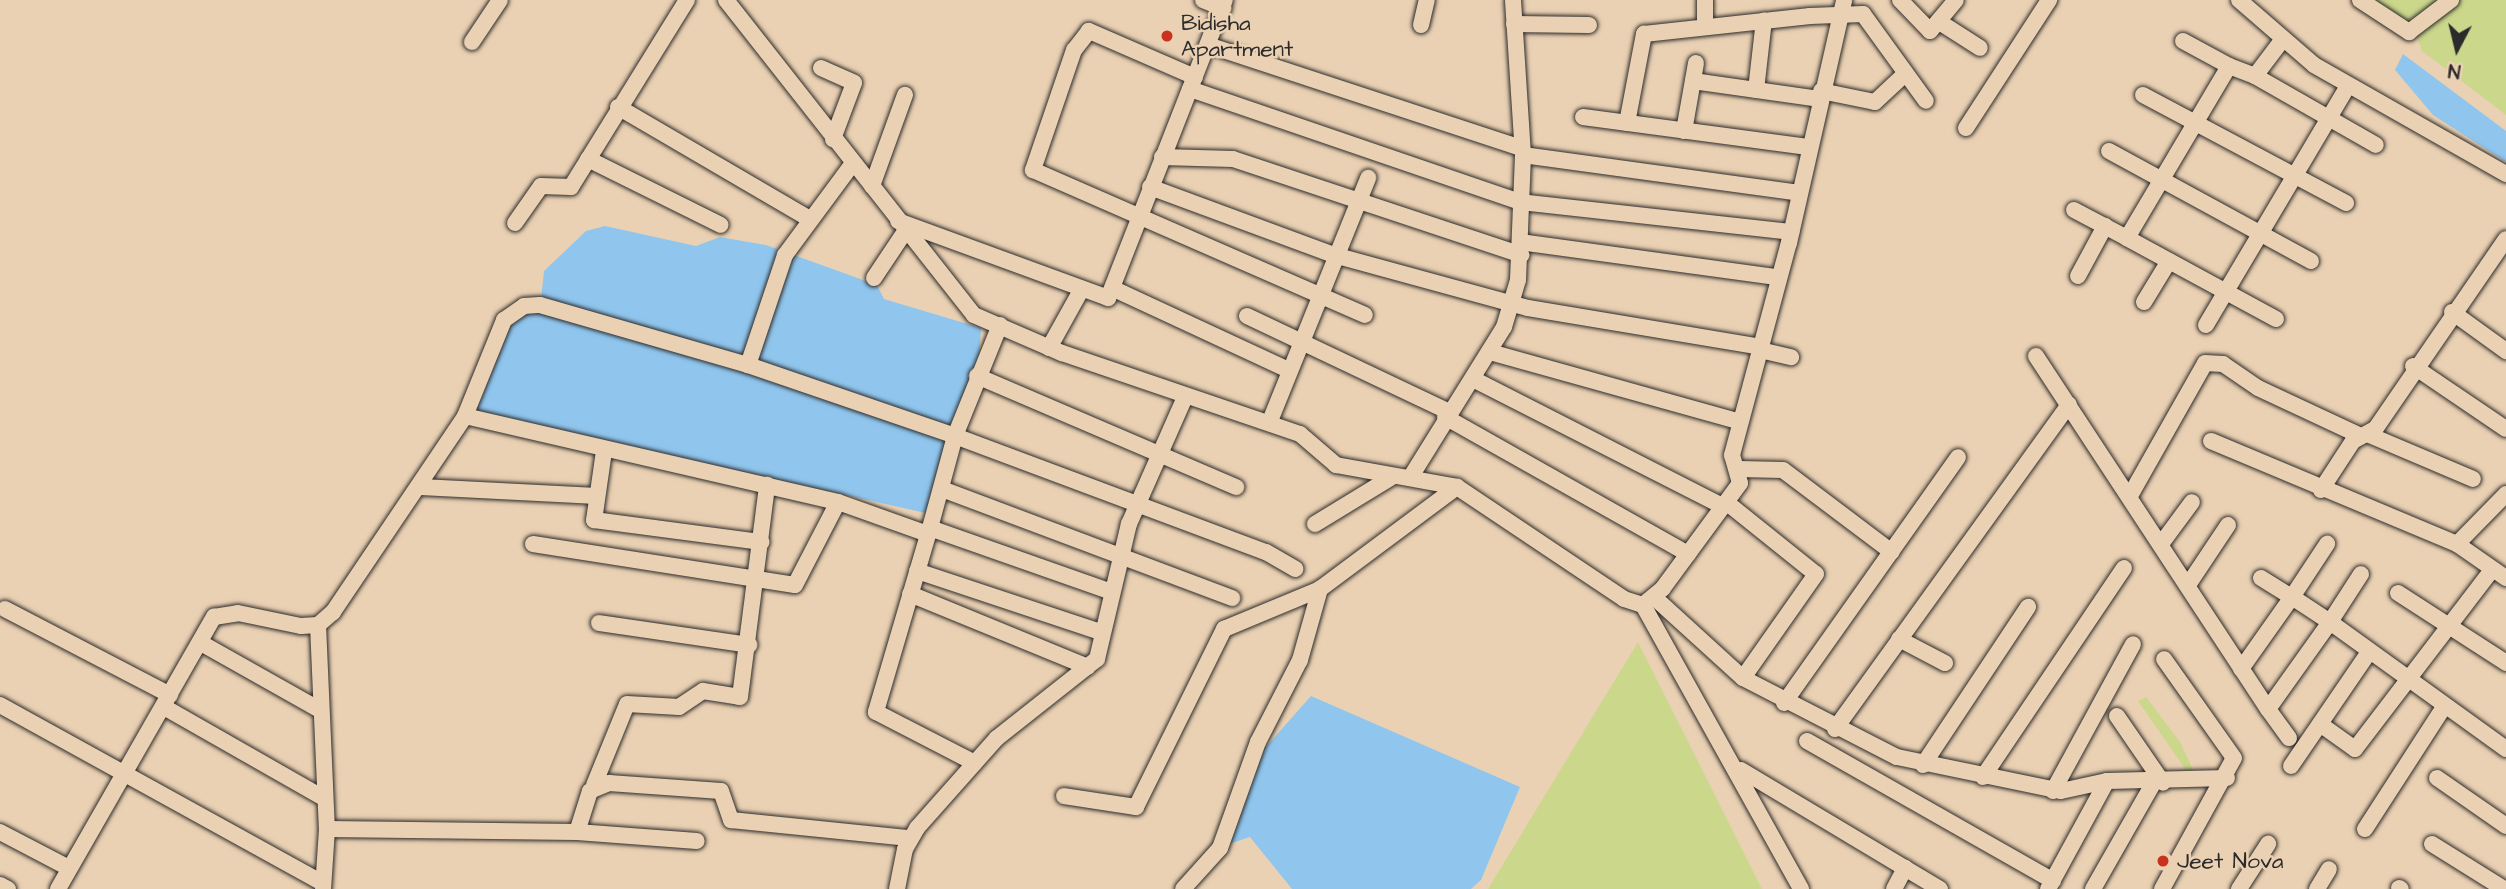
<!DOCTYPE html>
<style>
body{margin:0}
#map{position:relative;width:2506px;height:889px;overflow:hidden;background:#ebd1b3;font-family:"Architects Daughter",sans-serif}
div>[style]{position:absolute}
.green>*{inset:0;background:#cbd78b}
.water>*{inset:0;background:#90c6ee}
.roads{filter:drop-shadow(0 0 2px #2b2b2b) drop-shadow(0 0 2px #2b2b2b)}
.minor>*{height:16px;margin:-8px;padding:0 8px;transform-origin:8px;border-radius:8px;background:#ebd1b3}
.dots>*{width:19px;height:19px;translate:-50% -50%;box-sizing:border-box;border:4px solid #ebd1b3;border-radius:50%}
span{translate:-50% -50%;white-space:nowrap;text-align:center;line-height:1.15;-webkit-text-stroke:5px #ebd1b3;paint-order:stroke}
.poi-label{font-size:23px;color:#2b2b2b}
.left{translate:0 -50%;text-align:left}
.north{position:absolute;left:2422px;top:14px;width:70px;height:70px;-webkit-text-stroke:5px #ebd1b3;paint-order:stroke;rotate:187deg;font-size:19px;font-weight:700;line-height:28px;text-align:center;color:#2b2b2b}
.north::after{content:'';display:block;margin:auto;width:24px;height:32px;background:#2b2b2b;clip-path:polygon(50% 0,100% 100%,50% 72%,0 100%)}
</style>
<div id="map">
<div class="green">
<i style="clip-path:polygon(2368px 0,2506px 0,2506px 115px,2422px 51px,2416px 34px)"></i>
<i style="clip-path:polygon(1638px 642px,1762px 889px,1488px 889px)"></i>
<i style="clip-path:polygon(2146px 697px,2180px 742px,2195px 774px,2190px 776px,2138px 701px)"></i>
</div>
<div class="water">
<i style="clip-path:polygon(2403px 54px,2506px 131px,2506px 162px,2433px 115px,2395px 70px)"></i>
<i style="clip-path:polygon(605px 226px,696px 246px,720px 237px,766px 245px,877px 285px,884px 299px,981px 328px,979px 358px,930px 514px,471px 411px,506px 326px,541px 299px,544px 271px,586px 231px)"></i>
<i style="clip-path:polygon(1311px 696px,1520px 787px,1481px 880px,1471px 889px,1292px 889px,1250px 837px,1223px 846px,1264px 749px)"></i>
</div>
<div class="roads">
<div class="minor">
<i style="left:726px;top:0;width:401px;rotate:51.8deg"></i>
<i style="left:974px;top:315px;width:96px;rotate:23.4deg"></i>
<i style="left:1062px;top:353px;width:251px;rotate:18.8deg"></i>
<i style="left:1300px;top:434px;width:48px;rotate:40.7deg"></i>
<i style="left:1336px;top:465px;width:123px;rotate:10.3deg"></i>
<i style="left:1457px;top:487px;width:201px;rotate:33.8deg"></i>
<i style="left:1624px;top:599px;width:20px;rotate:18deg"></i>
<i style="left:1643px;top:605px;width:26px;rotate:-40deg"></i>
<i style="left:1663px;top:588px;width:130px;rotate:-53.7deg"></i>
<i style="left:1740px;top:483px;width:29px;rotate:-106deg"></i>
<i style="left:1732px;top:455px;width:220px;rotate:-75deg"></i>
<i style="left:1789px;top:243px;width:249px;rotate:-77.2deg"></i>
<i style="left:1203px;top:0;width:22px;rotate:22deg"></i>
<i style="left:1900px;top:0;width:43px;rotate:45.9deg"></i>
<i style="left:1930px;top:31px;width:40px;rotate:-50deg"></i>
<i style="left:2239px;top:0;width:99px;rotate:40.9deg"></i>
<i style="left:2314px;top:65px;width:221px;rotate:29.6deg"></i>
<i style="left:2360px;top:0;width:59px;rotate:33.1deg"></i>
<i style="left:2409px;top:32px;width:53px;rotate:-37.3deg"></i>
<i style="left:1941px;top:23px;width:46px;rotate:32.7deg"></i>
<i style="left:1514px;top:24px;width:75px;rotate:0.8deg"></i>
<i style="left:1421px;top:25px;width:26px;rotate:-77deg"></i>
<i style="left:1705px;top:26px;width:26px;rotate:-90deg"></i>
<i style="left:2183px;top:41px;width:52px;rotate:28.5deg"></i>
<i style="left:472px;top:42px;width:50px;rotate:-56.3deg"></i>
<i style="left:1208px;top:45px;width:330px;rotate:18.2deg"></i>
<i style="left:821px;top:68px;width:36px;rotate:24deg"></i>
<i style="left:854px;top:83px;width:60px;rotate:110.6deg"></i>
<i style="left:2255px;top:76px;width:139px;rotate:29.7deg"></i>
<i style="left:1195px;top:77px;width:116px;rotate:-156.5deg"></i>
<i style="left:1089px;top:31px;width:24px;rotate:128deg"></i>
<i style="left:1074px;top:50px;width:127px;rotate:108.9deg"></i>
<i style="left:1033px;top:170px;width:362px;rotate:23.6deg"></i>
<i style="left:1693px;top:81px;width:127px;rotate:8.1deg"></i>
<i style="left:1190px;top:89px;width:349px;rotate:18.9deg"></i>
<i style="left:1520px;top:202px;width:273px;rotate:6.3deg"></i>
<i style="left:1756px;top:90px;width:70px;rotate:-83.5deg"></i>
<i style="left:1821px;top:91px;width:55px;rotate:11.5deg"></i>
<i style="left:1875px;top:102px;width:42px;rotate:-43.1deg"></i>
<i style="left:2143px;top:95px;width:230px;rotate:28deg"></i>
<i style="left:618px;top:107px;width:220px;rotate:30.3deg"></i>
<i style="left:1583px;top:117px;width:227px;rotate:7.6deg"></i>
<i style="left:1627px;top:123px;width:91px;rotate:-79.2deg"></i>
<i style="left:1644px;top:34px;width:167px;rotate:-6.2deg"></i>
<i style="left:1810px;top:16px;width:53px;rotate:-2.2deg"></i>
<i style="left:1863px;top:14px;width:107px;rotate:54.1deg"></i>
<i style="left:1966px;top:128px;width:153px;rotate:-57deg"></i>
<i style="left:1684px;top:131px;width:69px;rotate:-80deg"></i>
<i style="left:2109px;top:151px;width:230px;rotate:28.6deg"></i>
<i style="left:1523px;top:155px;width:279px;rotate:7.8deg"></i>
<i style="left:1162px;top:157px;width:71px;rotate:1.6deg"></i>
<i style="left:1233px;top:159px;width:304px;rotate:18.4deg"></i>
<i style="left:588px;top:159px;width:148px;rotate:26.4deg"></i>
<i style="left:872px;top:186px;width:97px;rotate:-70.1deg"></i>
<i style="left:1150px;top:187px;width:196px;rotate:20.3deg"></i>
<i style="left:1334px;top:255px;width:201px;rotate:15.3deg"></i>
<i style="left:1528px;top:308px;width:236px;rotate:9.5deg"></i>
<i style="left:2074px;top:210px;width:60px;rotate:27.8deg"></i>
<i style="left:898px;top:221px;width:224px;rotate:20.1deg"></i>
<i style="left:1108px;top:298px;width:320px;rotate:-68.6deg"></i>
<i style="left:515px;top:223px;width:45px;rotate:-54.9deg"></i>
<i style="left:541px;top:186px;width:30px;rotate:2deg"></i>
<i style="left:571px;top:187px;width:220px;rotate:-58.2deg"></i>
<i style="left:1520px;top:242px;width:259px;rotate:7.8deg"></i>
<i style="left:2078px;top:276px;width:57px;rotate:-61.6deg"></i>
<i style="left:874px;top:278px;width:58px;rotate:-56.3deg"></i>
<i style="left:1114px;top:289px;width:190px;rotate:24.9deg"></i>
<i style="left:2144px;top:302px;width:48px;rotate:-58.6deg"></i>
<i style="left:2452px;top:312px;width:67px;rotate:35.8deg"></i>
<i style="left:1247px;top:316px;width:224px;rotate:25.4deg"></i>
<i style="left:2276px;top:319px;width:170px;rotate:-151.5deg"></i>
<i style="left:2127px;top:238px;width:200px;rotate:-59.3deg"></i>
<i style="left:2229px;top:66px;width:28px;rotate:21deg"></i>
<i style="left:2255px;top:76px;width:46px;rotate:-52.9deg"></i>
<i style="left:1000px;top:325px;width:120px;rotate:112.1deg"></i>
<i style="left:955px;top:436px;width:95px;rotate:105.2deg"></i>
<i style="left:930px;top:528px;width:190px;rotate:19.4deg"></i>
<i style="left:2206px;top:325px;width:278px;rotate:-59.3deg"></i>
<i style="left:1049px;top:348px;width:64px;rotate:-61deg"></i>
<i style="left:1760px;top:350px;width:32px;rotate:13deg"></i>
<i style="left:1490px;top:352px;width:260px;rotate:15.6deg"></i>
<i style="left:2036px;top:356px;width:422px;rotate:56.7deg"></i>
<i style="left:748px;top:365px;width:116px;rotate:-71.4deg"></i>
<i style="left:785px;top:255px;width:114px;rotate:-53.5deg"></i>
<i style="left:2413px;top:366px;width:112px;rotate:34.1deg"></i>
<i style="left:977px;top:376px;width:282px;rotate:23.2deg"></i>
<i style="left:1473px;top:379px;width:280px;rotate:27deg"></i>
<i style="left:465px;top:416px;width:383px;rotate:13deg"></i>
<i style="left:838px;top:502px;width:96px;rotate:19.6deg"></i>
<i style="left:1272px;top:416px;width:257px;rotate:-68deg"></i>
<i style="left:1445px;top:417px;width:279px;rotate:29.4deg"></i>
<i style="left:2367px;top:434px;width:115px;rotate:23deg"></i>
<i style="left:2211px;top:441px;width:267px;rotate:22.7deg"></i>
<i style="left:2457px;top:544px;width:70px;rotate:-45.6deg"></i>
<i style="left:604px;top:451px;width:70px;rotate:98.2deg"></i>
<i style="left:594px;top:520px;width:169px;rotate:7.5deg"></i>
<i style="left:1739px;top:469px;width:44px;rotate:1.3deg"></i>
<i style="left:1783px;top:470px;width:136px;rotate:37deg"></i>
<i style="left:1410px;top:478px;width:178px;rotate:-58.1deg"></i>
<i style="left:1504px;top:327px;width:49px;rotate:-73.4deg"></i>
<i style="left:1518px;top:280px;width:125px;rotate:-87.7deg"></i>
<i style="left:1523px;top:155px;width:155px;rotate:-93.7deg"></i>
<i style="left:419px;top:487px;width:175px;rotate:2.9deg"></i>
<i style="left:942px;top:489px;width:310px;rotate:20.6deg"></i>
<i style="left:2321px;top:490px;width:59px;rotate:-56.9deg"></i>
<i style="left:2353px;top:441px;width:26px;rotate:-29deg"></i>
<i style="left:2376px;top:428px;width:229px;rotate:-55.5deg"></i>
<i style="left:2131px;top:494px;width:150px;rotate:-60.5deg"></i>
<i style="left:2205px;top:363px;width:18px;rotate:3deg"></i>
<i style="left:2223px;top:364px;width:42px;rotate:34.4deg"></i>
<i style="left:2258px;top:388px;width:114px;rotate:25deg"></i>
<i style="left:1726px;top:502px;width:115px;rotate:38.7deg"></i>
<i style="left:1816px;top:574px;width:127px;rotate:125.1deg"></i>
<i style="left:1315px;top:524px;width:90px;rotate:-31.4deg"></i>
<i style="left:930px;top:528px;width:192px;rotate:106.4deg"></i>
<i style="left:876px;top:712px;width:111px;rotate:27.3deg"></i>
<i style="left:533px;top:544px;width:265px;rotate:8.9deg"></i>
<i style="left:795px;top:585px;width:93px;rotate:-62.6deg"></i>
<i style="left:2161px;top:544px;width:52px;rotate:-53.6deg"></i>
<i style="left:2457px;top:544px;width:60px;rotate:34.8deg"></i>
<i style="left:917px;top:571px;width:193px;rotate:18.4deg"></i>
<i style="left:2261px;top:578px;width:36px;rotate:32deg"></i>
<i style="left:2292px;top:597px;width:64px;rotate:-56.6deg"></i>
<i style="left:2188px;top:585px;width:72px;rotate:-56.3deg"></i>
<i style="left:2398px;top:593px;width:129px;rotate:32.9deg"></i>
<i style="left:910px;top:594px;width:192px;rotate:22.3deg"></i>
<i style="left:1655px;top:598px;width:119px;rotate:42.3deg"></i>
<i style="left:1743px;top:678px;width:173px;rotate:27.2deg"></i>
<i style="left:1897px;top:757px;width:167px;rotate:11.7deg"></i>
<i style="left:2061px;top:791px;width:47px;rotate:-12.3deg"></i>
<i style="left:2107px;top:781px;width:120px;rotate:-1.4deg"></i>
<i style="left:1643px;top:605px;width:325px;rotate:60.9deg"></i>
<i style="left:5px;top:609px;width:186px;rotate:27.5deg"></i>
<i style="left:599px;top:623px;width:152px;rotate:8.3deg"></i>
<i style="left:318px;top:625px;width:204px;rotate:87.5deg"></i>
<i style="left:327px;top:829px;width:60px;rotate:93.8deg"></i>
<i style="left:1899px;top:639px;width:52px;rotate:27.6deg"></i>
<i style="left:201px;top:643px;width:134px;rotate:29.4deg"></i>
<i style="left:2241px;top:669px;width:88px;rotate:-54.7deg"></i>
<i style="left:2292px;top:597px;width:45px;rotate:33.3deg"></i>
<i style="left:2330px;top:622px;width:57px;rotate:-57.1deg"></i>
<i style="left:1784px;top:703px;width:301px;rotate:-54.7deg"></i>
<i style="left:0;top:705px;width:369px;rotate:28.9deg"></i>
<i style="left:164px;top:707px;width:182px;rotate:29.7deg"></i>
<i style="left:2117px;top:716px;width:81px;rotate:55.5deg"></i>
<i style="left:2320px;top:724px;width:43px;rotate:35.5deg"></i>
<i style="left:2355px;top:749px;width:225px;rotate:-52.6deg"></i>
<i style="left:1835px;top:729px;width:400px;rotate:-54.2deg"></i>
<i style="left:2289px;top:738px;width:36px;rotate:-126deg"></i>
<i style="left:2268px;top:709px;width:107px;rotate:-54.5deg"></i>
<i style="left:2330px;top:622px;width:217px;rotate:35.8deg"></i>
<i style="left:1807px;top:741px;width:283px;rotate:29.6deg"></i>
<i style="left:1923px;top:765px;width:190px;rotate:-56.4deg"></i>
<i style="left:2291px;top:766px;width:138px;rotate:-55.6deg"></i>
<i style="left:1741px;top:770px;width:232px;rotate:30.9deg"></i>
<i style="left:1983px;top:777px;width:252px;rotate:-56deg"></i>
<i style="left:2437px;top:778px;width:84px;rotate:34.8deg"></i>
<i style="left:594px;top:785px;width:87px;rotate:-67.8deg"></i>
<i style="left:627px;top:704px;width:52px;rotate:3.3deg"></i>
<i style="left:679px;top:707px;width:29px;rotate:-34deg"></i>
<i style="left:703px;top:691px;width:37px;rotate:9deg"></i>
<i style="left:740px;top:697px;width:214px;rotate:-82.7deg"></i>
<i style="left:2053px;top:791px;width:167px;rotate:-61.4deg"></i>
<i style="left:1064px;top:796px;width:73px;rotate:8.7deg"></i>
<i style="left:1136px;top:807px;width:199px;rotate:-63.7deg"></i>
<i style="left:1224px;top:629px;width:104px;rotate:-22.6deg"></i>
<i style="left:1320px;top:589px;width:171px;rotate:-36.7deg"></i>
<i style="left:327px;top:829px;width:250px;rotate:0.7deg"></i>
<i style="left:577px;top:832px;width:120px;rotate:4.3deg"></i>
<i style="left:2365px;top:829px;width:145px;rotate:-57.1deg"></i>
<i style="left:0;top:832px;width:78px;rotate:27.6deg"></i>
<i style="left:577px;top:832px;width:43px;rotate:-72.4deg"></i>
<i style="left:590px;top:791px;width:21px;rotate:-23deg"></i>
<i style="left:609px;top:783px;width:112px;rotate:4.1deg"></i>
<i style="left:721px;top:791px;width:31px;rotate:71deg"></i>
<i style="left:731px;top:820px;width:179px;rotate:5.8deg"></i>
<i style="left:2432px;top:844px;width:85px;rotate:32deg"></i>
<i style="left:0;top:885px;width:9px;rotate:27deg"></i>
<i style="left:2399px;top:888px;width:2px;rotate:27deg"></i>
<i style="left:58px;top:889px;width:314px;rotate:-60.2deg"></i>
<i style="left:214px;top:617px;width:24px;rotate:-9deg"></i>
<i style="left:238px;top:613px;width:64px;rotate:11.7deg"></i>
<i style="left:301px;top:626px;width:17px;rotate:-3deg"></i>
<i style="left:318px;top:625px;width:20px;rotate:-41deg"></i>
<i style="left:333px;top:612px;width:236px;rotate:-56deg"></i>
<i style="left:465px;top:416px;width:104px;rotate:-67.9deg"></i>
<i style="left:504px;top:320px;width:24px;rotate:-35deg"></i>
<i style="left:524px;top:306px;width:16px;rotate:-4deg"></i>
<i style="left:540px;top:305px;width:216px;rotate:16.1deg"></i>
<i style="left:748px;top:365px;width:219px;rotate:18.9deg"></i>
<i style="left:955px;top:436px;width:332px;rotate:20.5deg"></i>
<i style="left:1266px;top:552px;width:34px;rotate:30deg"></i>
<i style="left:897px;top:889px;width:41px;rotate:-78.7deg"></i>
<i style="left:905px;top:849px;width:24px;rotate:-60deg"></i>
<i style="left:917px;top:828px;width:120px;rotate:-48.4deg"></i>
<i style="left:997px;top:738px;width:127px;rotate:-38.3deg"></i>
<i style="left:1097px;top:659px;width:139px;rotate:-76.7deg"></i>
<i style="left:1129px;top:524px;width:139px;rotate:-66.2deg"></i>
<i style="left:1183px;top:889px;width:55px;rotate:-47.9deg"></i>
<i style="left:1220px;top:848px;width:113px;rotate:-70.3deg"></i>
<i style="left:1258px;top:742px;width:92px;rotate:-62.9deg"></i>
<i style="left:1300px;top:660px;width:74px;rotate:-74.3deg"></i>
<i style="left:1894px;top:889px;width:24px;rotate:-62deg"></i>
<i style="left:2048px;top:889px;width:123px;rotate:-61.4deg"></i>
<i style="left:2093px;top:889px;width:121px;rotate:-60.3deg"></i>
<i style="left:2162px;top:889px;width:149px;rotate:-61.2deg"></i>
<i style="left:2234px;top:758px;width:121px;rotate:-125.3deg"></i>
<i style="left:2239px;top:889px;width:54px;rotate:-57.2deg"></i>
<i style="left:2317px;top:889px;width:23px;rotate:-59deg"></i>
</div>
</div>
<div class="dots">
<i style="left:1167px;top:36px;background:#c8321e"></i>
<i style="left:2163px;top:861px;background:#c8321e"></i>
</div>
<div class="poi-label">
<span class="left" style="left:1181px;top:36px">Bidisha<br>Apartment</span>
<span class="left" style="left:2177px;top:861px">Jeet Nova</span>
</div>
<div class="north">N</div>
</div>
